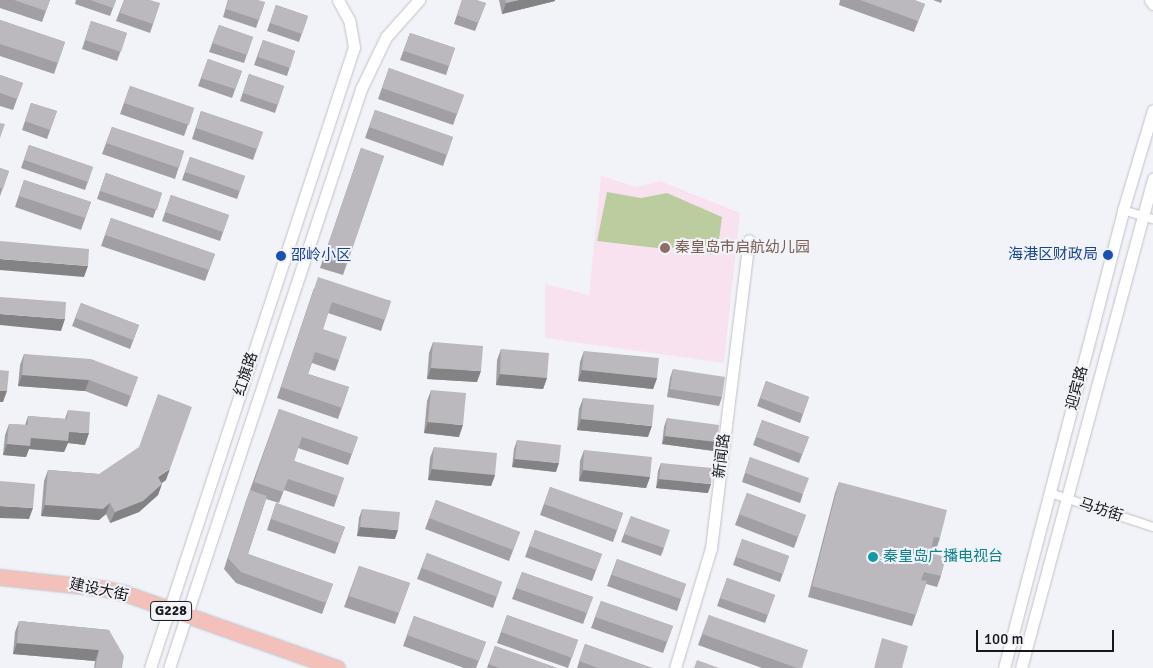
<!DOCTYPE html>
<meta charset="utf-8">
<style>
body{margin:0}
#map{position:relative;width:1153px;height:668px;overflow:hidden;background:#f2f3f9;font-family:Signika,"Noto Sans SC",sans-serif}
div>[style]{position:absolute}
.education>*{inset:0;background:#f8e2f0}
.green>*{inset:0;background:#bbcd9f}
.roads{filter:drop-shadow(0 0 1px #c0c1c7) drop-shadow(0 0 1px #c0c1c7)}
.street>*{height:8px;margin:-4px;padding:0 4px;transform-origin:4px;border-radius:4px;background:#fff}
.secondary>*{height:11px;margin:-5.5px;padding:0 5.5px;transform-origin:5.5px;border-radius:5.5px;background:#fff}
.highway>*{height:15px;margin:-7.5px;padding:0 7.5px;transform-origin:7.5px;border-radius:7.5px;background:#f4c1ba}
.wall>*{inset:0;background:#a19fa3}
.shaded-wall>*{inset:0;background:#838285}
.building>*{inset:0;background:#bbb9be}
.dots>*{width:14px;height:14px;translate:-50% -50%;box-sizing:border-box;border:2px solid #f2f3f9;border-radius:50%}
span{translate:-50% -50%;white-space:nowrap;text-align:center;line-height:1.15;-webkit-text-stroke:4px #f2f3f9;paint-order:stroke}
.shield-label span{padding:1px 4px;background:#f2f3f9;border:1px solid;border-radius:4px;-webkit-text-stroke-width:0}
.shield-label{font-size:14px;color:#18181b;font-weight:700}
.education-label{font-size:15px;color:#785e54}
.left{translate:0 -50%;text-align:left}
.transit-label{font-size:15px;color:#164399}
.right{translate:-100% -50%;text-align:right}
.street-label{font-size:15px;color:#18181b}
.culture-label{font-size:15px;color:#0d838f}
.scale{position:absolute;left:976px;top:630px;width:138px;height:22px;box-sizing:border-box;border:2px solid #18181b;border-top:0;padding-left:6px;font-size:15px;line-height:18px;white-space:nowrap;color:#18181b;-webkit-text-stroke:4px #f2f3f9;paint-order:stroke}
</style>
<div id="map">
<div class="education">
<i style="clip-path:polygon(601px 176px,637px 187px,660px 181px,740px 213px,724px 363px,545px 338px,545px 284px,589px 295px)"></i>
</div>
<div class="green">
<i style="clip-path:polygon(607px 192px,641px 198px,667px 193px,722px 217px,717px 255px,597px 241px)"></i>
</div>
<div class="roads">
<div class="street">
<i style="left:1123px;top:210px;width:31px;rotate:17deg"></i>
<i style="left:1050px;top:493px;width:108px;rotate:18.3deg"></i>
</div>
<div class="secondary">
<i style="left:1150px;top:0;width:5px;rotate:53deg"></i>
<i style="left:150px;top:668px;width:654px;rotate:-71.81deg"></i>
<i style="left:354px;top:47px;width:27px;rotate:-100deg"></i>
<i style="left:349px;top:20px;width:23px;rotate:-119deg"></i>
<i style="left:169px;top:668px;width:610px;rotate:-71.65deg"></i>
<i style="left:361px;top:89px;width:58px;rotate:-64.3deg"></i>
<i style="left:386px;top:37px;width:50px;rotate:-48.3deg"></i>
<i style="left:675px;top:668px;width:125px;rotate:-73.3deg"></i>
<i style="left:711px;top:548px;width:310px;rotate:-83deg"></i>
<i style="left:1004px;top:668px;width:473px;rotate:-75.4deg"></i>
<i style="left:1123px;top:210px;width:104px;rotate:-73.3deg"></i>
<i style="left:1021px;top:668px;width:507px;rotate:-74.89deg"></i>
</div>
<div class="highway">
<i style="left:0;top:577px;width:103px;rotate:6.2deg"></i>
<i style="left:102px;top:588px;width:23px;rotate:13deg"></i>
<i style="left:124px;top:593px;width:226px;rotate:19.4deg"></i>
</div>
</div>
<div class="wall">
<i style="clip-path:polygon(0 0,50px 0,42px 22px,0 8px)"></i>
<i style="clip-path:polygon(76px 0,116px 0,110px 16px,75px 4px)"></i>
<i style="clip-path:polygon(124px 0,160px 3px,150px 33px,116px 21px)"></i>
<i style="clip-path:polygon(228px 0,265px 2px,256px 28px,223px 17px)"></i>
<i style="clip-path:polygon(462px 0,486px 3px,475px 31px,454px 24px)"></i>
<i style="clip-path:polygon(499px 0,555px 0,555px 1px,502px 14px)"></i>
<i style="clip-path:polygon(840px 0,914px 0,925px 4px,914px 32px,839px 5px)"></i>
<i style="clip-path:polygon(933px 0,942px 0,941px 3px)"></i>
<i style="clip-path:polygon(276px 5px,308px 16px,299px 42px,267px 31px)"></i>
<i style="clip-path:polygon(0 20px,65px 42px,54px 74px,0 56px)"></i>
<i style="clip-path:polygon(91px 21px,127px 33px,117px 61px,82px 49px)"></i>
<i style="clip-path:polygon(219px 25px,253px 37px,244px 63px,209px 52px)"></i>
<i style="clip-path:polygon(410px 33px,455px 48px,446px 75px,400px 60px)"></i>
<i style="clip-path:polygon(263px 40px,295px 51px,287px 76px,254px 65px)"></i>
<i style="clip-path:polygon(208px 59px,242px 71px,232px 98px,198px 86px)"></i>
<i style="clip-path:polygon(389px 68px,464px 95px,453px 125px,378px 99px)"></i>
<i style="clip-path:polygon(249px 74px,284px 86px,275px 113px,240px 101px)"></i>
<i style="clip-path:polygon(0 75px,23px 83px,13px 110px,0 106px)"></i>
<i style="clip-path:polygon(130px 86px,194px 108px,184px 136px,120px 114px)"></i>
<i style="clip-path:polygon(31px 103px,57px 111px,47px 139px,22px 130px)"></i>
<i style="clip-path:polygon(375px 110px,453px 137px,443px 166px,365px 138px)"></i>
<i style="clip-path:polygon(201px 111px,263px 132px,253px 160px,192px 139px)"></i>
<i style="clip-path:polygon(112px 127px,184px 151px,175px 179px,102px 154px)"></i>
<i style="clip-path:polygon(29px 145px,93px 167px,85px 190px,21px 168px)"></i>
<i style="clip-path:polygon(361px 148px,384px 156px,343px 275px,320px 268px)"></i>
<i style="clip-path:polygon(190px 157px,245px 176px,237px 199px,182px 180px)"></i>
<i style="clip-path:polygon(0 168px,9px 171px,0 196px)"></i>
<i style="clip-path:polygon(106px 173px,162px 193px,153px 218px,97px 199px)"></i>
<i style="clip-path:polygon(24px 180px,91px 202px,81px 230px,15px 207px)"></i>
<i style="clip-path:polygon(171px 195px,229px 215px,220px 241px,162px 221px)"></i>
<i style="clip-path:polygon(111px 218px,215px 254px,205px 281px,101px 246px)"></i>
<i style="clip-path:polygon(314px 288px,391px 301px,381px 331px,328px 313px,323px 329px,339px 360px,335px 371px,312px 363px,308px 374px,349px 387px,338px 419px,277px 398px)"></i>
<i style="clip-path:polygon(81px 303px,139px 325px,130px 349px,72px 326px)"></i>
<i style="clip-path:polygon(433px 342px,477px 382px,427px 379px,429px 353px)"></i>
<i style="clip-path:polygon(501px 349px,547px 378px,543px 389px,496px 385px,497px 360px)"></i>
<i style="clip-path:polygon(584px 351px,657px 378px,653px 389px,578px 381px,580px 362px)"></i>
<i style="clip-path:polygon(24px 354px,138px 377px,127px 407px,85px 391px,18px 386px,20px 365px)"></i>
<i style="clip-path:polygon(673px 369px,722px 397px,719px 406px,667px 397px,670px 378px)"></i>
<i style="clip-path:polygon(766px 381px,809px 397px,800px 423px,757px 406px)"></i>
<i style="clip-path:polygon(431px 390px,459px 437px,424px 433px,427px 401px)"></i>
<i style="clip-path:polygon(583px 398px,648px 437px,577px 430px,579px 409px)"></i>
<i style="clip-path:polygon(279px 409px,358px 437px,348px 465px,298px 448px,294px 461px,344px 478px,334px 507px,284px 490px,279px 503px,266px 499px,248px 554px,333px 584px,322px 614px,236px 583px,224px 569px,246px 501px)"></i>
<i style="clip-path:polygon(68px 410px,85px 445px,68px 443px,64px 452px,29px 449px,26px 457px,3px 455px,5px 435px,9px 424px,25px 425px,28px 416px,65px 419px)"></i>
<i style="clip-path:polygon(667px 418px,717px 442px,714px 451px,662px 444px,664px 427px)"></i>
<i style="clip-path:polygon(762px 420px,809px 437px,799px 463px,753px 445px)"></i>
<i style="clip-path:polygon(517px 440px,556px 472px,512px 467px,514px 449px)"></i>
<i style="clip-path:polygon(434px 447px,495px 475px,491px 486px,428px 480px,430px 458px)"></i>
<i style="clip-path:polygon(584px 450px,650px 477px,646px 488px,579px 481px,580px 461px)"></i>
<i style="clip-path:polygon(750px 457px,803px 494px,800px 503px,742px 482px)"></i>
<i style="clip-path:polygon(661px 463px,708px 493px,656px 488px,658px 471px)"></i>
<i style="clip-path:polygon(48px 470px,99px 474px,166px 480px,162px 483px,158px 495px,139px 512px,110px 523px,106px 514px,99px 520px,41px 516px,44px 481px)"></i>
<i style="clip-path:polygon(839px 482px,940px 538px,936px 550px,931px 548px,930px 553px,941px 576px,937px 587px,926px 584px,912px 626px,808px 597px,835px 493px)"></i>
<i style="clip-path:polygon(550px 487px,623px 513px,613px 542px,540px 515px)"></i>
<i style="clip-path:polygon(747px 493px,806px 515px,794px 548px,735px 525px)"></i>
<i style="clip-path:polygon(436px 500px,520px 532px,509px 561px,425px 529px)"></i>
<i style="clip-path:polygon(276px 503px,345px 527px,335px 554px,267px 530px)"></i>
<i style="clip-path:polygon(362px 509px,395px 539px,357px 536px,359px 518px)"></i>
<i style="clip-path:polygon(631px 516px,664px 548px,661px 556px,621px 542px)"></i>
<i style="clip-path:polygon(535px 530px,602px 554px,592px 581px,525px 557px)"></i>
<i style="clip-path:polygon(742px 539px,789px 556px,780px 582px,733px 565px)"></i>
<i style="clip-path:polygon(427px 553px,502px 582px,493px 608px,417px 579px)"></i>
<i style="clip-path:polygon(617px 559px,686px 584px,677px 611px,607px 586px)"></i>
<i style="clip-path:polygon(359px 566px,410px 583px,395px 624px,344px 607px)"></i>
<i style="clip-path:polygon(522px 572px,593px 597px,583px 624px,512px 599px)"></i>
<i style="clip-path:polygon(727px 578px,775px 595px,765px 623px,717px 606px)"></i>
<i style="clip-path:polygon(601px 601px,673px 626px,663px 653px,591px 628px)"></i>
<i style="clip-path:polygon(507px 615px,578px 640px,568px 668px,497px 643px)"></i>
<i style="clip-path:polygon(709px 615px,802px 668px,762px 668px,698px 645px)"></i>
<i style="clip-path:polygon(414px 616px,486px 642px,476px 668px,464px 668px,403px 646px)"></i>
<i style="clip-path:polygon(19px 621px,109px 630px,122px 668px,94px 668px,95px 661px,13px 654px,15px 632px)"></i>
<i style="clip-path:polygon(585px 644px,652px 668px,577px 668px)"></i>
<i style="clip-path:polygon(495px 646px,557px 668px,487px 668px)"></i>
</div>
<div class="shaded-wall">
<i style="clip-path:polygon(519px 0,555px 0,555px 1px,502px 14px,506px 3px)"></i>
<i style="clip-path:polygon(0 259px,88px 266px,84px 277px,0 270px)"></i>
<i style="clip-path:polygon(0 314px,65px 319px,61px 331px,0 325px)"></i>
<i style="clip-path:polygon(431px 368px,481px 371px,477px 382px,427px 379px)"></i>
<i style="clip-path:polygon(582px 370px,657px 378px,653px 389px,578px 381px)"></i>
<i style="clip-path:polygon(500px 374px,547px 378px,543px 389px,496px 385px)"></i>
<i style="clip-path:polygon(22px 375px,89px 380px,85px 391px,18px 386px)"></i>
<i style="clip-path:polygon(0 391px,7px 391px,3px 402px,0 402px)"></i>
<i style="clip-path:polygon(581px 419px,652px 426px,648px 437px,577px 430px)"></i>
<i style="clip-path:polygon(428px 422px,463px 425px,459px 437px,424px 433px)"></i>
<i style="clip-path:polygon(69px 432px,89px 433px,85px 445px,68px 443px,64px 452px,29px 449px,26px 457px,3px 455px,7px 444px,31px 438px)"></i>
<i style="clip-path:polygon(665px 436px,717px 442px,714px 451px,662px 444px)"></i>
<i style="clip-path:polygon(515px 459px,559px 463px,556px 472px,512px 467px)"></i>
<i style="clip-path:polygon(170px 469px,166px 480px,154px 488px,158px 477px)"></i>
<i style="clip-path:polygon(432px 469px,495px 475px,491px 486px,428px 480px)"></i>
<i style="clip-path:polygon(583px 470px,650px 477px,646px 488px,579px 481px)"></i>
<i style="clip-path:polygon(659px 479px,711px 484px,708px 493px,656px 488px)"></i>
<i style="clip-path:polygon(162px 484px,158px 495px,139px 512px,110px 523px,115px 512px)"></i>
<i style="clip-path:polygon(110px 503px,106px 514px,99px 520px,41px 516px,45px 505px)"></i>
<i style="clip-path:polygon(0 506px,33px 508px,29px 519px,0 518px)"></i>
<i style="clip-path:polygon(360px 527px,398px 530px,395px 539px,357px 536px)"></i>
<i style="clip-path:polygon(17px 643px,99px 650px,95px 661px,13px 654px)"></i>
</div>
<div class="building">
<i style="clip-path:polygon(14px 0,50px 0,46px 11px)"></i>
<i style="clip-path:polygon(90px 0,116px 0,113px 8px)"></i>
<i style="clip-path:polygon(124px 0,150px 0,160px 3px,153px 24px,120px 13px)"></i>
<i style="clip-path:polygon(229px 0,258px 0,265px 2px,259px 20px,226px 9px)"></i>
<i style="clip-path:polygon(462px 0,477px 0,486px 3px,478px 23px,457px 15px)"></i>
<i style="clip-path:polygon(505px 0,519px 0,506px 3px)"></i>
<i style="clip-path:polygon(860px 0,914px 0,925px 4px,918px 21px)"></i>
<i style="clip-path:polygon(276px 5px,308px 16px,302px 34px,270px 23px)"></i>
<i style="clip-path:polygon(0 20px,65px 42px,58px 63px,0 44px)"></i>
<i style="clip-path:polygon(91px 21px,127px 33px,121px 52px,85px 40px)"></i>
<i style="clip-path:polygon(219px 25px,253px 37px,247px 55px,212px 43px)"></i>
<i style="clip-path:polygon(410px 33px,455px 48px,449px 66px,404px 51px)"></i>
<i style="clip-path:polygon(263px 40px,295px 51px,290px 68px,258px 57px)"></i>
<i style="clip-path:polygon(208px 59px,242px 71px,235px 89px,201px 78px)"></i>
<i style="clip-path:polygon(389px 68px,464px 95px,457px 114px,382px 88px)"></i>
<i style="clip-path:polygon(249px 74px,284px 86px,278px 105px,243px 93px)"></i>
<i style="clip-path:polygon(0 75px,23px 83px,17px 99px,0 93px)"></i>
<i style="clip-path:polygon(130px 86px,194px 108px,189px 125px,124px 103px)"></i>
<i style="clip-path:polygon(31px 103px,57px 111px,50px 130px,25px 121px)"></i>
<i style="clip-path:polygon(375px 110px,453px 137px,447px 155px,369px 127px)"></i>
<i style="clip-path:polygon(201px 111px,263px 132px,257px 149px,196px 128px)"></i>
<i style="clip-path:polygon(0 123px,5px 124px,0 138px)"></i>
<i style="clip-path:polygon(112px 127px,184px 151px,179px 168px,106px 143px)"></i>
<i style="clip-path:polygon(29px 145px,93px 167px,88px 182px,24px 160px)"></i>
<i style="clip-path:polygon(361px 148px,384px 156px,347px 264px,324px 257px)"></i>
<i style="clip-path:polygon(190px 157px,245px 176px,240px 191px,185px 172px)"></i>
<i style="clip-path:polygon(0 168px,9px 171px,3px 189px,0 188px)"></i>
<i style="clip-path:polygon(106px 173px,162px 193px,157px 210px,100px 191px)"></i>
<i style="clip-path:polygon(24px 180px,91px 202px,85px 218px,19px 196px)"></i>
<i style="clip-path:polygon(171px 195px,229px 215px,223px 232px,165px 212px)"></i>
<i style="clip-path:polygon(111px 218px,215px 254px,209px 270px,105px 235px)"></i>
<i style="clip-path:polygon(0 241px,89px 249px,88px 266px,0 259px)"></i>
<i style="clip-path:polygon(318px 277px,391px 301px,385px 320px,332px 302px,323px 329px,347px 337px,339px 360px,315px 352px,308px 374px,349px 387px,342px 408px,281px 387px)"></i>
<i style="clip-path:polygon(0 297px,66px 302px,65px 319px,0 314px)"></i>
<i style="clip-path:polygon(81px 303px,139px 325px,133px 340px,75px 318px)"></i>
<i style="clip-path:polygon(433px 342px,483px 346px,481px 371px,431px 368px)"></i>
<i style="clip-path:polygon(501px 349px,549px 353px,547px 378px,500px 374px)"></i>
<i style="clip-path:polygon(584px 351px,659px 358px,657px 378px,582px 370px)"></i>
<i style="clip-path:polygon(24px 354px,91px 359px,138px 377px,131px 396px,89px 380px,22px 375px)"></i>
<i style="clip-path:polygon(673px 369px,725px 377px,722px 397px,670px 389px)"></i>
<i style="clip-path:polygon(0 370px,9px 371px,7px 391px,0 391px)"></i>
<i style="clip-path:polygon(766px 381px,809px 397px,803px 414px,760px 398px)"></i>
<i style="clip-path:polygon(431px 390px,466px 393px,463px 425px,428px 422px)"></i>
<i style="clip-path:polygon(158px 394px,192px 407px,170px 469px,158px 477px,162px 484px,143px 501px,115px 512px,110px 503px,103px 509px,45px 505px,48px 470px,99px 474px,139px 447px)"></i>
<i style="clip-path:polygon(583px 398px,654px 405px,652px 426px,581px 419px)"></i>
<i style="clip-path:polygon(279px 409px,358px 437px,352px 454px,302px 437px,294px 461px,344px 478px,338px 496px,288px 479px,283px 492px,254px 482px)"></i>
<i style="clip-path:polygon(68px 410px,90px 412px,89px 433px,69px 432px,68px 441px,31px 438px,30px 446px,7px 444px,9px 424px,28px 425px,28px 416px,67px 419px)"></i>
<i style="clip-path:polygon(667px 418px,719px 425px,717px 442px,665px 436px)"></i>
<i style="clip-path:polygon(762px 420px,809px 437px,802px 454px,756px 437px)"></i>
<i style="clip-path:polygon(517px 440px,561px 445px,559px 463px,515px 459px)"></i>
<i style="clip-path:polygon(434px 447px,497px 453px,495px 475px,432px 469px)"></i>
<i style="clip-path:polygon(584px 450px,652px 457px,650px 477px,583px 470px)"></i>
<i style="clip-path:polygon(750px 457px,809px 478px,803px 494px,745px 473px)"></i>
<i style="clip-path:polygon(661px 463px,712px 468px,711px 484px,659px 479px)"></i>
<i style="clip-path:polygon(0 481px,35px 484px,33px 508px,0 506px)"></i>
<i style="clip-path:polygon(839px 482px,947px 510px,940px 538px,934px 537px,930px 553px,946px 557px,941px 576px,924px 572px,921px 580px,927px 581px,916px 615px,812px 586px)"></i>
<i style="clip-path:polygon(550px 487px,623px 513px,617px 530px,544px 504px)"></i>
<i style="clip-path:polygon(250px 490px,267px 496px,248px 554px,333px 584px,326px 603px,241px 572px,228px 558px)"></i>
<i style="clip-path:polygon(747px 493px,806px 515px,798px 537px,739px 514px)"></i>
<i style="clip-path:polygon(436px 500px,520px 532px,513px 550px,429px 518px)"></i>
<i style="clip-path:polygon(276px 503px,345px 527px,339px 543px,271px 519px)"></i>
<i style="clip-path:polygon(362px 509px,400px 512px,398px 530px,360px 527px)"></i>
<i style="clip-path:polygon(631px 516px,670px 530px,664px 548px,624px 534px)"></i>
<i style="clip-path:polygon(535px 530px,602px 554px,596px 570px,529px 546px)"></i>
<i style="clip-path:polygon(742px 539px,789px 556px,783px 574px,736px 557px)"></i>
<i style="clip-path:polygon(427px 553px,502px 582px,497px 597px,422px 568px)"></i>
<i style="clip-path:polygon(617px 559px,686px 584px,681px 599px,612px 575px)"></i>
<i style="clip-path:polygon(359px 566px,410px 583px,399px 613px,349px 596px)"></i>
<i style="clip-path:polygon(522px 572px,593px 597px,587px 613px,516px 588px)"></i>
<i style="clip-path:polygon(727px 578px,775px 595px,768px 615px,720px 598px)"></i>
<i style="clip-path:polygon(601px 601px,673px 626px,667px 642px,595px 617px)"></i>
<i style="clip-path:polygon(507px 615px,578px 640px,572px 658px,501px 632px)"></i>
<i style="clip-path:polygon(709px 615px,808px 650px,802px 668px,797px 668px,702px 634px)"></i>
<i style="clip-path:polygon(414px 616px,486px 642px,479px 661px,407px 635px)"></i>
<i style="clip-path:polygon(19px 621px,109px 630px,124px 656px,122px 668px,95px 668px,99px 650px,17px 643px)"></i>
<i style="clip-path:polygon(882px 638px,908px 646px,902px 668px,874px 668px)"></i>
<i style="clip-path:polygon(585px 644px,652px 668px,598px 668px,579px 661px)"></i>
<i style="clip-path:polygon(495px 646px,557px 668px,499px 668px,489px 664px)"></i>
<i style="clip-path:polygon(697px 660px,719px 668px,694px 668px)"></i>
</div>
<div class="dots">
<i style="left:665px;top:248px;background:#8d6e63"></i>
<i style="left:1108px;top:255px;background:#1a4fb4"></i>
<i style="left:281px;top:256px;background:#1a4fb4"></i>
<i style="left:873px;top:557px;background:#0f9aa8"></i>
</div>
<div class="shield-label">
<span style="left:171px;top:611px">G228</span>
</div>
<div class="education-label">
<span class="left" style="left:675px;top:248px">秦皇岛市启航幼儿园</span>
</div>
<div class="transit-label">
<span class="right" style="left:1098px;top:255px">海港区财政局</span>
<span class="left" style="left:291px;top:256px">邵岭小区</span>
</div>
<div class="street-label">
<span style="left:246px;top:374px;rotate:-72deg">红旗路</span>
<span style="left:1077px;top:388px;rotate:-75deg">迎宾路</span>
<span style="left:722px;top:456px;rotate:-83deg">新闻路</span>
<span style="left:1101px;top:510px;rotate:18deg">马坊街</span>
<span style="left:99px;top:590px;rotate:12deg">建设大街</span>
</div>
<div class="culture-label">
<span class="left" style="left:883px;top:557px">秦皇岛广播电视台</span>
</div>
<div class="scale">100 m</div>
</div>
